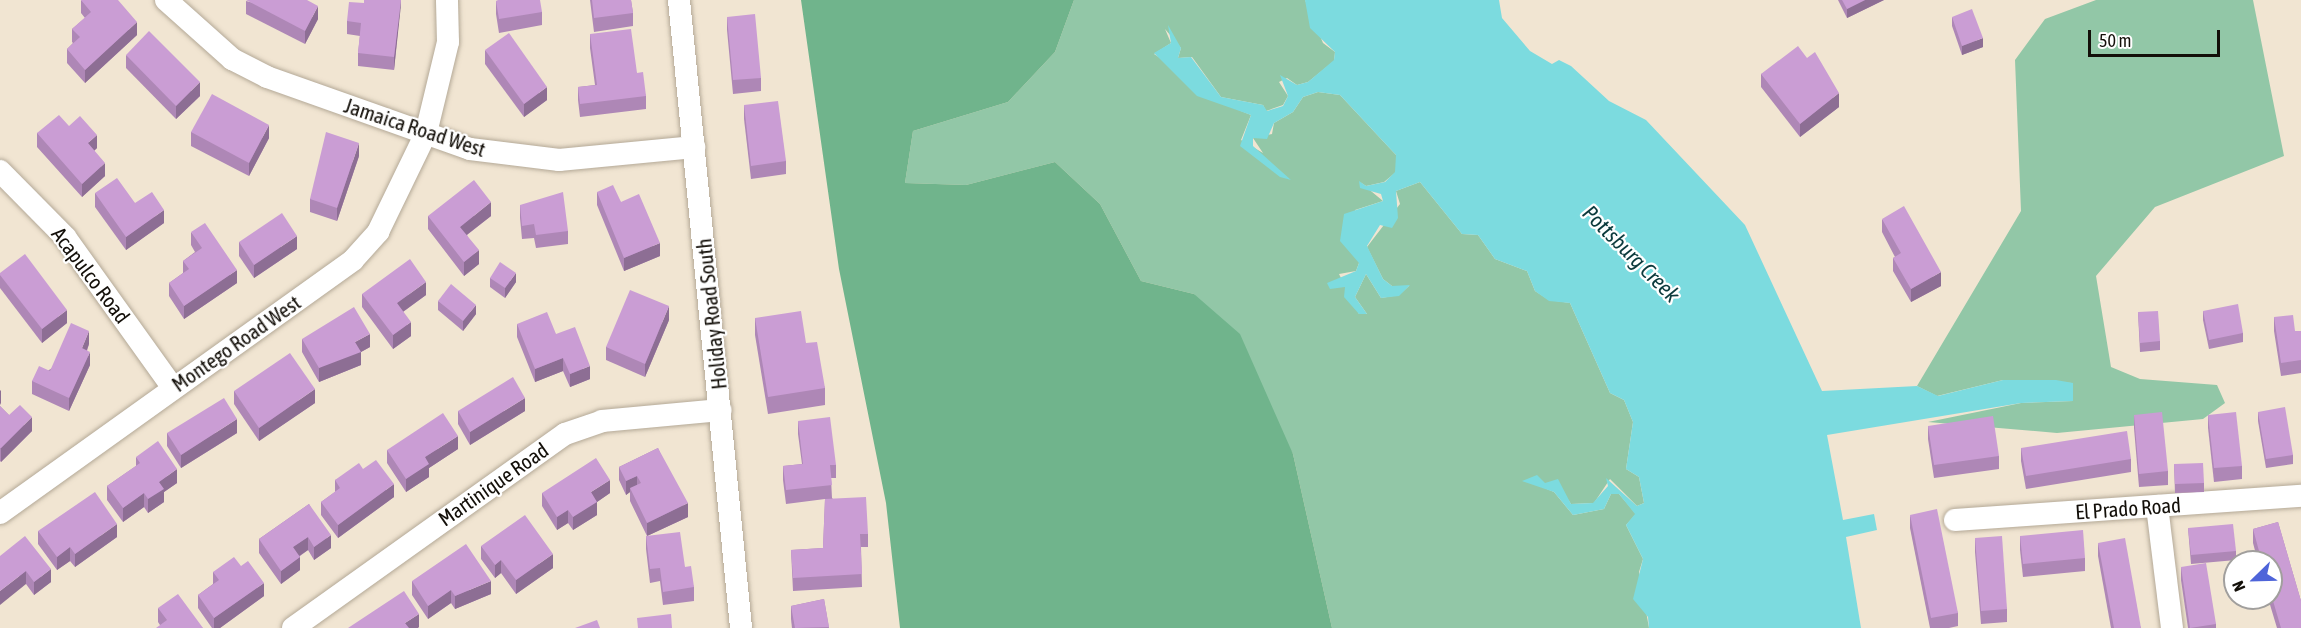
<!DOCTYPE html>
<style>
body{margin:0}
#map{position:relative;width:2301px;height:628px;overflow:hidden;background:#f1e5d2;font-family:"Asap Condensed",sans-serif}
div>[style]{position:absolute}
.green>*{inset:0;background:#92c7a7}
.forest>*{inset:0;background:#70b48c}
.water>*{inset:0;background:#7cdbdf}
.roads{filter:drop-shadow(0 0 2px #b4a997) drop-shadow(0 0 2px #b4a997)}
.minor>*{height:22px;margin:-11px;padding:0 11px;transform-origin:11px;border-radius:11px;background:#fff}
.wall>*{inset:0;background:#ae87b6}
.shaded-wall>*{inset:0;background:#8d6e94}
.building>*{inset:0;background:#ca9dd4}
span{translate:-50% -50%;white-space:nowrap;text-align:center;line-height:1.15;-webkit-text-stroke:4.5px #fff;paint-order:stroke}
.street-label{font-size:21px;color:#130f09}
.water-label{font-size:22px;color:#0b3a3c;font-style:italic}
.north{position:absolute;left:2223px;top:550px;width:60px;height:60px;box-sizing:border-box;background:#fff;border:2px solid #a19f9d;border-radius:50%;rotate:247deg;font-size:16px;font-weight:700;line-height:24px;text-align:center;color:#130f09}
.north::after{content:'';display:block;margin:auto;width:21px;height:27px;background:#4e64d9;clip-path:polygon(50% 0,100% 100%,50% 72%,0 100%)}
.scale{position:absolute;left:2088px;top:30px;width:132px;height:27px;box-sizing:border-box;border:3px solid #130f09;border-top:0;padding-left:8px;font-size:18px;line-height:21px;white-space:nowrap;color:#130f09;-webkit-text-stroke:4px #fff;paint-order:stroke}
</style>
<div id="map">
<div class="green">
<i style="clip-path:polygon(1074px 0,1305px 0,1323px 43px,1335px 52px,1334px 61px,1308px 82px,1297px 85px,1287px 78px,1279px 82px,1288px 96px,1283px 105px,1266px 111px,1263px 105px,1221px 97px,1192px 57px,1178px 58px,1181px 48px,1165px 29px,1171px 43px,1154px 54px,1241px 111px,1251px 115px,1241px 140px,1263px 153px,1253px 138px,1272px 134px,1274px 123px,1293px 112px,1303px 97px,1318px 92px,1340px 95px,1396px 155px,1396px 172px,1384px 182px,1366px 186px,1360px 182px,1383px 201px,1355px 210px,1359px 263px,1356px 271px,1339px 274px,1359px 314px,1367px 314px,1355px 297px,1366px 274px,1381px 298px,1399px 295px,1409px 286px,1392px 286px,1383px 279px,1367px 247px,1400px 204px,1396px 191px,1420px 182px,1462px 234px,1478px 235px,1495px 259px,1527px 271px,1535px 291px,1549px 300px,1570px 303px,1610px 393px,1624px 400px,1633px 422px,1626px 469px,1639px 477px,1644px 503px,1637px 506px,1610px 479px,1594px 503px,1571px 504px,1561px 489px,1530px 482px,1554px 492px,1573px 515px,1604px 509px,1611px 494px,1619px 494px,1636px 514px,1626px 525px,1643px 559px,1639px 572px,1649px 628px,1332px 628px,1293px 454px,1194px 294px,1141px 281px,1100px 204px,1055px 162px,966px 185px,905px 183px,913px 131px,1008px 102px,1055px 52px)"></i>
<i style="clip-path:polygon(2096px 0,2253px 0,2284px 156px,2155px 207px,2096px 276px,2111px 367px,2140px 379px,2217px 385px,2225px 403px,2203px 419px,2057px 433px,1928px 422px,2021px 403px,2073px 401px,2072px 383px,2003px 380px,1937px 396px,1917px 386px,2021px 211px,2015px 60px,2045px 19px)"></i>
</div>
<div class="forest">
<i style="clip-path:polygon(801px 0,1074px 0,1055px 52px,1008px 102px,913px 131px,905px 183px,966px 185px,1055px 162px,1100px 204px,1141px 281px,1194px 294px,1240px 334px,1293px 454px,1332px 628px,900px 628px,886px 503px,839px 269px)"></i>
</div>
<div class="water">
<i style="clip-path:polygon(1305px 0,1499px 0,1502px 18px,1530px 51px,1552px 64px,1559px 60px,1571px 66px,1609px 101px,1646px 120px,1745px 225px,1822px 391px,1917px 386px,1938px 396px,2003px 380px,2056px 380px,2073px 383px,2073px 401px,2021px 403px,1827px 435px,1843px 520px,1874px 514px,1877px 530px,1846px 537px,1861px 628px,1649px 628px,1648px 617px,1633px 599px,1643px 559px,1626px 525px,1635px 514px,1619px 494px,1611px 494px,1604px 509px,1573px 515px,1554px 492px,1522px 481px,1537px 475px,1545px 483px,1558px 479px,1571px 504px,1593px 503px,1608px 486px,1606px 478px,1637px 506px,1644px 503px,1639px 477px,1626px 469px,1633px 422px,1624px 400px,1610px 393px,1570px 303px,1549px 301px,1535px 291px,1527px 271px,1495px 259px,1478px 235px,1462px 234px,1420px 182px,1396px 191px,1398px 218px,1392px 228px,1380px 225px,1367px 246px,1383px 279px,1392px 286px,1410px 285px,1399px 296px,1381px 298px,1366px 274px,1355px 297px,1367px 314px,1359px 314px,1344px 297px,1345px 287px,1330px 289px,1327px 283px,1356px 271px,1359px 263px,1340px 241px,1344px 214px,1383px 201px,1381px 194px,1360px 188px,1359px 181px,1366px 186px,1385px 182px,1395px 172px,1396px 155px,1340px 95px,1318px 92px,1303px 97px,1293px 112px,1274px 123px,1267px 139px,1253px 138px,1253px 146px,1291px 180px,1280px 177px,1240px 146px,1251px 115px,1197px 96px,1154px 53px,1171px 43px,1168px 25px,1181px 48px,1178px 58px,1191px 57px,1221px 97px,1263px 105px,1267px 111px,1283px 106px,1288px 96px,1280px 75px,1297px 85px,1308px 82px,1334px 60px,1335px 52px,1310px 28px)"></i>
</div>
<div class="roads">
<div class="minor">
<i style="left:166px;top:0;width:89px;rotate:41.8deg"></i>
<i style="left:232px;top:59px;width:39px;rotate:27deg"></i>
<i style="left:267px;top:77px;width:215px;rotate:19.5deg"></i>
<i style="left:470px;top:149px;width:90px;rotate:7deg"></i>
<i style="left:559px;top:160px;width:136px;rotate:-5.5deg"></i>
<i style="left:679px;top:0;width:631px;rotate:84.36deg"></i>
<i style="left:0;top:171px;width:93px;rotate:45.4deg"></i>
<i style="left:65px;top:237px;width:186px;rotate:54.4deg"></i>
<i style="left:2157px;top:506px;width:123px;rotate:83deg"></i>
<i style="left:0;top:513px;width:434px;rotate:-35.6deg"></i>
<i style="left:353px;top:260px;width:38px;rotate:-48deg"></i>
<i style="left:378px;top:232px;width:110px;rotate:-64.1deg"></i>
<i style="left:426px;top:133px;width:94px;rotate:-76.4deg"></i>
<i style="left:448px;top:42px;width:42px;rotate:-91.4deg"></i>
<i style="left:1955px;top:520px;width:347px;rotate:-4deg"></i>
<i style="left:293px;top:628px;width:334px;rotate:-35.5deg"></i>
<i style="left:565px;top:434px;width:39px;rotate:-19deg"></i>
<i style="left:602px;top:421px;width:119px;rotate:-5.3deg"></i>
</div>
</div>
<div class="wall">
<i style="clip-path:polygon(81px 0,137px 35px,85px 83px,67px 63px,67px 49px,73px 43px,72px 42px,72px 29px,85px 18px,81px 13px)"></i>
<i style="clip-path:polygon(401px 0,394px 70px,358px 66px,358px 53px,360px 36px,347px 34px,347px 21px,364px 3px)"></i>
<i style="clip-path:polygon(590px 0,631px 0,633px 13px,633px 26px,594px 32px)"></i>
<i style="clip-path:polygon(1838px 0,1884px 0,1847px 18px)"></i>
<i style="clip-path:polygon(246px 1px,318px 19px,305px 44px,246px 14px)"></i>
<i style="clip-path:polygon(496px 1px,542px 12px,542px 25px,499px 33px,496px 14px)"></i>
<i style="clip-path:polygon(727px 17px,761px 78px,761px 91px,733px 94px,727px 30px)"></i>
<i style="clip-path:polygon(1952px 17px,1983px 47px,1962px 55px,1952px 26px)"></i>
<i style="clip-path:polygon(590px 34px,637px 73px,646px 96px,646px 109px,580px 117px,578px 100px,578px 87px,595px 85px,590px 48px)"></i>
<i style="clip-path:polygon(485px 50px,547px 100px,524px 117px,485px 64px)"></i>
<i style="clip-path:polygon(126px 55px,200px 96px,176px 119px,126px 68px)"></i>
<i style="clip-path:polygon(1807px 58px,1839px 107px,1800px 137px,1761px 87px,1761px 74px)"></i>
<i style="clip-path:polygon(744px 105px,786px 161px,786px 174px,751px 179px,744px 119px)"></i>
<i style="clip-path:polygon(69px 126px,97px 148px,94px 151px,105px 176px,82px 197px,37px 147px,37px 133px)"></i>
<i style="clip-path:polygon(191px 132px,269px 138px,249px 176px,191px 146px)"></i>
<i style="clip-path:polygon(359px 156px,337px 221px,310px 212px,310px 199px)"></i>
<i style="clip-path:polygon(597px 192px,621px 202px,660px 256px,624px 271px,597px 205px)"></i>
<i style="clip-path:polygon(95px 193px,135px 203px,164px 223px,126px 250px,95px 207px)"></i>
<i style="clip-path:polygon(520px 205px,568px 231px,568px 244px,536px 248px,534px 238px,522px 239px,520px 218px)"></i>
<i style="clip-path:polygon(428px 216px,491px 216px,467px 235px,479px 264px,464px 276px,428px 229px)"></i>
<i style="clip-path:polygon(1882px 219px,1941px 286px,1911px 302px,1893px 271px,1893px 258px,1895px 257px,1882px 232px)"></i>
<i style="clip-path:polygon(191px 232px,237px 283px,184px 319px,169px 296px,169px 283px,183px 273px,183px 261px,195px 252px,191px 245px)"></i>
<i style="clip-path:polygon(239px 242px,297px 249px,254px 278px,239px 256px)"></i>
<i style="clip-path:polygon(0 273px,67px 323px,42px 343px,0 288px)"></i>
<i style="clip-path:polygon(490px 278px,516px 282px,505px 298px,490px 287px)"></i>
<i style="clip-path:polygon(362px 294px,426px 295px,403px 312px,411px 336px,393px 349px,362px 307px)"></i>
<i style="clip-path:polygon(438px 301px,476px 314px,463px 331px,438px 310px)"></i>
<i style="clip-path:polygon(2203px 311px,2243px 333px,2243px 342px,2209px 349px,2203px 320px)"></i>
<i style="clip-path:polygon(2138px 312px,2160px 341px,2160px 350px,2140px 352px)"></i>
<i style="clip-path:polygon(2274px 317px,2295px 331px,2301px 331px,2301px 373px,2281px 376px,2274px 331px)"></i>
<i style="clip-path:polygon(755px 318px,806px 343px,825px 388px,825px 405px,768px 414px,755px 335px)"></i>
<i style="clip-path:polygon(669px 320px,645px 377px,606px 360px,606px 347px)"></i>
<i style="clip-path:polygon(517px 324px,556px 334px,590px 379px,570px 387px,563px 371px,535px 382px,517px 337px)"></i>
<i style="clip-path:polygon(302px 339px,370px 347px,361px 352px,361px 365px,319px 382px,302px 352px)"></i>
<i style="clip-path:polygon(89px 344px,87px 351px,90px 365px,69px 411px,32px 394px,32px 381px)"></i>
<i style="clip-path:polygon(234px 391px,315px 403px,259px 441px,234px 404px)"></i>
<i style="clip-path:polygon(0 406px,9px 415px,32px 431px,1px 462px,0 461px)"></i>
<i style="clip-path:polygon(458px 411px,525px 411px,470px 445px,458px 424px)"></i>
<i style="clip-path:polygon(2258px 412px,2293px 455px,2293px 464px,2266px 468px,2258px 421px)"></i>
<i style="clip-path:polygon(2134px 415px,2168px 471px,2168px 485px,2139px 487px,2134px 428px)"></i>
<i style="clip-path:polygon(2208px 415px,2242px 466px,2242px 479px,2214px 482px,2208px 428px)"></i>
<i style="clip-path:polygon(798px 421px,836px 465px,836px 478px,831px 478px,832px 498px,868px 534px,868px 547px,861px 547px,862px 587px,793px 591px,791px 550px,823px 548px,825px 499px,786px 504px,783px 480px,783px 466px,802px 464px,798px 434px)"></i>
<i style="clip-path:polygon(1928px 426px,1999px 456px,1999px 469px,1934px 478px,1928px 439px)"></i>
<i style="clip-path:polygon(167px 433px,237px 433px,181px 468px,167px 446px)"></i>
<i style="clip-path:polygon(658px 448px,688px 517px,647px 536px,685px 567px,694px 587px,694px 601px,663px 605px,660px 581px,650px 583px,646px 549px,646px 536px,647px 536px,630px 501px,630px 492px,626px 495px,619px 480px,619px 467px)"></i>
<i style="clip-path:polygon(2021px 448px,2131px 459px,2131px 472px,2026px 489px,2021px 461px)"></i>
<i style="clip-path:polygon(458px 449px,429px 468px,429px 477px,406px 492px,387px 463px,387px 450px)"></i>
<i style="clip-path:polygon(136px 457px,177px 483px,164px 492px,164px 502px,148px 513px,144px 507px,123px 522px,107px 500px,107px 486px,136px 466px)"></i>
<i style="clip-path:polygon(2174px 464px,2204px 483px,2204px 492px,2175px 493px)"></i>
<i style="clip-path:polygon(363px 469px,394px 497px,338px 538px,321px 515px,321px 502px,335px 492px,335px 480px)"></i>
<i style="clip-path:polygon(542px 493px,610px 493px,597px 502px,597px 515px,573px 530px,568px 523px,557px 530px,542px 506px)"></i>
<i style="clip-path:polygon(309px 504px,331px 548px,314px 560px,308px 550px,300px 556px,300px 570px,281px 584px,259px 553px,259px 539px)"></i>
<i style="clip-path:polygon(1910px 515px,1958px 613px,1958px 626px,1949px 628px,1930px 628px,1910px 528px)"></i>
<i style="clip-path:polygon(2278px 522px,2301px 601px,2301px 628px,2277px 628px,2268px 598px,2271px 598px,2271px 562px,2258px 562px,2253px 543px,2253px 529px)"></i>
<i style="clip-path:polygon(2188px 528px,2236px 551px,2236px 560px,2191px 564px)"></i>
<i style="clip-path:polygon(38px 531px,117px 537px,75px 567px,70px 561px,57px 570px,38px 544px)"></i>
<i style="clip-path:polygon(2020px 536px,2085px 558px,2085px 571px,2023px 577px,2020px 550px)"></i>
<i style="clip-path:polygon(1975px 538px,2007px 609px,2007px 622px,1981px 624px,1975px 552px)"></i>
<i style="clip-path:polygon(2098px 543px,2141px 628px,2111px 628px,2098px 556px)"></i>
<i style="clip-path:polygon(481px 546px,553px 568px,516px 594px,501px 573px,495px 578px,481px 559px)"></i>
<i style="clip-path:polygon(0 556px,51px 582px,34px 595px,26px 584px)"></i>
<i style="clip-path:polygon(241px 566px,264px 596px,220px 628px,212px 628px,198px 608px,198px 595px,213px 584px,213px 572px)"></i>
<i style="clip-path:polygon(2181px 567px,2216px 624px,2216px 628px,2188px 628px,2181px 580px)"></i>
<i style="clip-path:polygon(412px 581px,491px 594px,455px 609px,451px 603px,428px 619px,412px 595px)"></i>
<i style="clip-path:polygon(824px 599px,829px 628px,792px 628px,791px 619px,791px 606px)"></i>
<i style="clip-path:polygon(158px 608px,203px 628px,160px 625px,158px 622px)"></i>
</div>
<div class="shaded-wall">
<i style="clip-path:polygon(401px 0,401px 5px,394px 70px,394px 57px)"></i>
<i style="clip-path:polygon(1865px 0,1884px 0,1847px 18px,1847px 9px)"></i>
<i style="clip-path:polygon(318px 6px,318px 19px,305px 44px,305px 31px)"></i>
<i style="clip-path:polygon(137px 22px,137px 35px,85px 83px,85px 70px)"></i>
<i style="clip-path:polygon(1983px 38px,1983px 47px,1962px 55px,1962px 46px)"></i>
<i style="clip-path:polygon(200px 82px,200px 96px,176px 119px,176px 106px)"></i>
<i style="clip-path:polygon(547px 87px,547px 100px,524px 117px,524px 104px)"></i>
<i style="clip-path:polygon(1839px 93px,1839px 107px,1800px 137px,1800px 124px)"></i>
<i style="clip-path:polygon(269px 125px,269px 138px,249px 176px,249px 163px)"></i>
<i style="clip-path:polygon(97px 135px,97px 148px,88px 156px,88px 143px)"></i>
<i style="clip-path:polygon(359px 143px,359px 156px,337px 221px,337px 208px)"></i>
<i style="clip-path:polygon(105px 163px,105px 176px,82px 197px,82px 184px)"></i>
<i style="clip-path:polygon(491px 202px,491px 216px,460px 240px,460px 227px)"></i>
<i style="clip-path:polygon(164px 210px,164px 223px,126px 250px,126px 237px)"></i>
<i style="clip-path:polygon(297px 236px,297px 249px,254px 278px,254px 265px)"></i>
<i style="clip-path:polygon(660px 243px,660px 256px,624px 271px,624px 258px)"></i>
<i style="clip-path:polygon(479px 250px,479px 264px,464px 276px,464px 262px)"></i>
<i style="clip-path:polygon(237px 270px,237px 283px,184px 319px,184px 306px)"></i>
<i style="clip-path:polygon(1941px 272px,1941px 286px,1911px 302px,1911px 289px)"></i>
<i style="clip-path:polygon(516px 273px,516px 282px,505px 298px,505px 288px)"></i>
<i style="clip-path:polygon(426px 282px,426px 295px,397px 316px,397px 303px)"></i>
<i style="clip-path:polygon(476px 305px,476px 314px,463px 331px,463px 321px)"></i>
<i style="clip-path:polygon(669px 306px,669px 320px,645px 377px,645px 364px)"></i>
<i style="clip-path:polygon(67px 310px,67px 323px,42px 343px,42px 329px)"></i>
<i style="clip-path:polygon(411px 322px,411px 336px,393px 349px,393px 335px)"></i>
<i style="clip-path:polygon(89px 331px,89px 344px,82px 362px,82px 348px)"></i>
<i style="clip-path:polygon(370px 334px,370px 347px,361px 352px,361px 365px,319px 382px,319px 368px,355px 342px)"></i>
<i style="clip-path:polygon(90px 352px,90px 365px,69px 411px,69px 398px)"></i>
<i style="clip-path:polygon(563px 358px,563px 371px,535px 382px,535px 369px)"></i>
<i style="clip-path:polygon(590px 366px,590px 379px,570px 387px,570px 374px)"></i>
<i style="clip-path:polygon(315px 389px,315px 403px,259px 441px,259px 428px)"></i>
<i style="clip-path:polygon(1px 390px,1px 403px,0 405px,0 391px)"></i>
<i style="clip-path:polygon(525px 398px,525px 411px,470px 445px,470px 432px)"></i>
<i style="clip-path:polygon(32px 417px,32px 431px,1px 462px,1px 448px)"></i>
<i style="clip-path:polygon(237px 419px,237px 433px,181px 468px,181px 455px)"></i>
<i style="clip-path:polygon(458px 436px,458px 449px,429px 468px,429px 477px,406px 492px,406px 479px,425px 457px)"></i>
<i style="clip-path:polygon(177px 469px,177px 483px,164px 492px,164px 502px,148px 513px,148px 499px,159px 482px)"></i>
<i style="clip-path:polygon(637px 476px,637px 489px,630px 488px,630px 492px,626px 495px,626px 481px)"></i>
<i style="clip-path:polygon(610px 480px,610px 493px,597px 502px,597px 515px,573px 530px,573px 517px,591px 492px)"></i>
<i style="clip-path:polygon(394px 484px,394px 497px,338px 538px,338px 525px)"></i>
<i style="clip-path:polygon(144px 493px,144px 507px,123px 522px,123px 508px)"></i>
<i style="clip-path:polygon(688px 503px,688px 517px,647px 536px,647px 523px)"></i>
<i style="clip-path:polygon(568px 510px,568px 523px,557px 530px,557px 517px)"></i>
<i style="clip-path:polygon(117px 524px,117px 537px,75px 567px,75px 554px)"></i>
<i style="clip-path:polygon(331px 535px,331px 548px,314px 560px,314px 547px)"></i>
<i style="clip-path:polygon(308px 537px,308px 550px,293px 560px,293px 547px)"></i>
<i style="clip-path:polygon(70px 547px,70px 561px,57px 570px,57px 557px)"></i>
<i style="clip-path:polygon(553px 554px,553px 568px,516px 594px,516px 580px)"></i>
<i style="clip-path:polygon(300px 557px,300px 570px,281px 584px,281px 571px)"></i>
<i style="clip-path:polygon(501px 560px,501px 573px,495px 578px,495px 565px)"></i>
<i style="clip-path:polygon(51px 569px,51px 582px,34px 595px,34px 582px)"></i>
<i style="clip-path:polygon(26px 571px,26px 584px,0 605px,0 591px)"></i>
<i style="clip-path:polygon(491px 581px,491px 594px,455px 609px,455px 596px)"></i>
<i style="clip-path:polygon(264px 583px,264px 596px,220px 628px,214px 628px,214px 618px)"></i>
<i style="clip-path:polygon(451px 590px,451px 603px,428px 619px,428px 606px)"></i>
<i style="clip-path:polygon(419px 614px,419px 627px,418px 628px,405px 628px,405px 623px)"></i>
</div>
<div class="building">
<i style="clip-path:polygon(81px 0,118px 0,137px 22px,85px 70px,67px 49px,80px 37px,72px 29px,91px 12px)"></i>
<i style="clip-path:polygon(246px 0,307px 0,318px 6px,305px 31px)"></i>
<i style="clip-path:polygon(364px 0,401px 0,394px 57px,358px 53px,361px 23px,347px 21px,349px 2px,364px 3px)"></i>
<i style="clip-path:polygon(498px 0,540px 0,542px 12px,499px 19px,496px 1px)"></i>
<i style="clip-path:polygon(592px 0,631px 0,633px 13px,594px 18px)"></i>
<i style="clip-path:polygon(1842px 0,1865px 0,1847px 9px)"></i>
<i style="clip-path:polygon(1972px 9px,1983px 38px,1962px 46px,1952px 17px)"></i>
<i style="clip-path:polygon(755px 14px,761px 78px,733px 80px,727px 17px)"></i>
<i style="clip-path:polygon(631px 29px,637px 73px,643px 72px,646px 96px,580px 104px,578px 87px,597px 85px,590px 34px)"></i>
<i style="clip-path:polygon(149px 31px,200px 82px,176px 106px,126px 55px)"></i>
<i style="clip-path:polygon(509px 33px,547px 87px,524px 104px,485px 50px)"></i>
<i style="clip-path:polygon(1798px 46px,1807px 58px,1815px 52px,1839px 93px,1800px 124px,1761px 74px)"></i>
<i style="clip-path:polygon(212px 94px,269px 125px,249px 163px,191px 132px)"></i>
<i style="clip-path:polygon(778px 101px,786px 161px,751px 166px,744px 105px)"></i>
<i style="clip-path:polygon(59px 115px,69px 126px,80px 116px,97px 135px,88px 143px,105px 163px,82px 184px,37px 133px)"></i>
<i style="clip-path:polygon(326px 132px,359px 143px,337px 208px,310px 199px)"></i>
<i style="clip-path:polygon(117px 178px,135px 203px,152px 192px,164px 210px,126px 237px,95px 193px)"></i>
<i style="clip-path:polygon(474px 180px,491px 202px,460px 227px,479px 250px,464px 262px,428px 216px)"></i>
<i style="clip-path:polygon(613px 185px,621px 202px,639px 194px,660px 243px,624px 258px,597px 192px)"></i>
<i style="clip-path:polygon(563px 192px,568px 231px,536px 235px,534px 224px,522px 226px,520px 205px)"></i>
<i style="clip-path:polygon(1904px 206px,1941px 272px,1911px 289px,1893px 258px,1901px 253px,1882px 219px)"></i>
<i style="clip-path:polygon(282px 213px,297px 236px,254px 265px,239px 242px)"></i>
<i style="clip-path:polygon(205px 223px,237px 270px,184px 306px,169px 283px,189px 269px,183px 261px,202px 248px,191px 232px)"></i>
<i style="clip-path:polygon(25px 254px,67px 310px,42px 329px,0 275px,0 273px)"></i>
<i style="clip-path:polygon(410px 259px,426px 282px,397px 303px,411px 322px,393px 335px,362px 294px)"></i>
<i style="clip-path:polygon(500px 262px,516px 273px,505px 288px,490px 278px)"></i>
<i style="clip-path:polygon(451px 284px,476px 305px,463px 321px,438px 301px)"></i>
<i style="clip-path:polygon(630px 290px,669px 306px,645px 364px,606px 347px)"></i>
<i style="clip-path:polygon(2238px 304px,2243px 333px,2209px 340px,2203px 311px)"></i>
<i style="clip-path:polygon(354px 307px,370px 334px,355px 342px,361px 352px,319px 368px,302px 339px)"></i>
<i style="clip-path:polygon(801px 311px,806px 343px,817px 342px,825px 388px,768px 397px,755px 318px)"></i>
<i style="clip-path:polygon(2158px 311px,2160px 341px,2140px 343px,2138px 312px)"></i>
<i style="clip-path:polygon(547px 312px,556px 334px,575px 327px,590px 366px,570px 374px,563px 358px,535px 369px,517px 324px)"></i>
<i style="clip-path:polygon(2293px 315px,2295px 331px,2301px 331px,2301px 360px,2281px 363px,2274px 317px)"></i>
<i style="clip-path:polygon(71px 323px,89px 331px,82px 348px,90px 352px,69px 398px,32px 381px,39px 366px,50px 371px)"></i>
<i style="clip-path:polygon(290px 353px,315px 389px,259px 428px,234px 391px)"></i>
<i style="clip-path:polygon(513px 377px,525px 398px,470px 432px,458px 411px)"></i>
<i style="clip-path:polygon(224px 398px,237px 419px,181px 455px,167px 433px)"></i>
<i style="clip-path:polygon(20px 405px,32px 417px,1px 448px,0 448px,0 406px,9px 415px)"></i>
<i style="clip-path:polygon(2285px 407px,2293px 455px,2266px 459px,2258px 412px)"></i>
<i style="clip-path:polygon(2162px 412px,2168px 471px,2139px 474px,2134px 415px)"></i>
<i style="clip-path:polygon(2236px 412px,2242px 466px,2214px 468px,2208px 415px)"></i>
<i style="clip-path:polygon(443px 413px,458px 436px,425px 457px,429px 464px,406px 479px,387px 450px)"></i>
<i style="clip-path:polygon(1993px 416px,1999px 456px,1934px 465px,1928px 426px)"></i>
<i style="clip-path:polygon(830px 417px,836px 465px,830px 465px,832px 485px,786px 490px,783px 466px,803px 464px,798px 421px)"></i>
<i style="clip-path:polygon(2127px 431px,2131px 459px,2026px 476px,2021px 448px)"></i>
<i style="clip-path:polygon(158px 441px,177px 469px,159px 482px,164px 489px,148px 499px,144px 493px,123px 508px,107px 486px,140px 463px,136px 457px)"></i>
<i style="clip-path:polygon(658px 448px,688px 503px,647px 523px,630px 488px,641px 483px,637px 476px,626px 481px,619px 467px)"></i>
<i style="clip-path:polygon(596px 458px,610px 480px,591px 492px,597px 502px,573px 517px,568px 510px,557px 517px,542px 493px)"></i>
<i style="clip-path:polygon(376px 460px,394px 484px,338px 525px,321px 502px,340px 488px,335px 480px,359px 463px,363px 469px)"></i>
<i style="clip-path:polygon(2203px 463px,2204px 483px,2175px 484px,2174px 464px)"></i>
<i style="clip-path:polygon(95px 492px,117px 524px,75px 554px,70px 547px,57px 557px,38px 531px)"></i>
<i style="clip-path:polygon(866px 497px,868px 534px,860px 534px,862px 574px,793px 578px,791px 550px,823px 548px,825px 499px)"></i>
<i style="clip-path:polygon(309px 504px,331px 535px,314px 547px,308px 537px,293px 547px,300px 557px,281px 571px,259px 539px)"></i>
<i style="clip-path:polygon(1937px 509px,1958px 613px,1931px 618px,1910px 515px)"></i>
<i style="clip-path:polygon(525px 515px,553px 554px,516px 580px,501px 560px,495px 565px,481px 546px)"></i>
<i style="clip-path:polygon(2278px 522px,2301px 601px,2301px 628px,2281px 628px,2271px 594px,2271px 562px,2262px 562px,2253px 529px)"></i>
<i style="clip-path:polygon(2233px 524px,2236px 551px,2191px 555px,2188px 528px)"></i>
<i style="clip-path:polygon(2083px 530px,2085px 558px,2023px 564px,2020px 536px)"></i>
<i style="clip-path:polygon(680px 532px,685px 567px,691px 566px,694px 587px,663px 592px,660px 568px,650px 569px,646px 536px)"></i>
<i style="clip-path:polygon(25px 536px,51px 569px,34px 582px,26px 571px,0 591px,0 556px)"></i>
<i style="clip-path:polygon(2002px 536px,2007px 609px,1981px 611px,1975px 538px)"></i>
<i style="clip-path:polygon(2125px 538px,2141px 628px,2114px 628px,2098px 543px)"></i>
<i style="clip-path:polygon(466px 544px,491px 581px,455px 596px,451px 590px,428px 606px,412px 581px)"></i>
<i style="clip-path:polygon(234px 557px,241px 566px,248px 561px,264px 583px,214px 618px,198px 595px,219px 580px,213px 572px)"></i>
<i style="clip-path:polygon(2206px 563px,2216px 624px,2190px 628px,2181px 567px)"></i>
<i style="clip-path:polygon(404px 591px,419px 614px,405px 623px,409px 628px,348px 628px)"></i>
<i style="clip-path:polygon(178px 594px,203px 628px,156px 628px,167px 620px,158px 608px)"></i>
<i style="clip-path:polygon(824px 599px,829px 627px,795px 628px,791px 606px)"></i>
<i style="clip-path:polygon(671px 614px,672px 628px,638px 628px,637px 618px)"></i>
<i style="clip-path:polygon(597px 620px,600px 628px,575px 628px)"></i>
</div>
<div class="street-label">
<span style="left:415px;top:127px;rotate:18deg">Jamaica Road West</span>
<span style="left:91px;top:275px;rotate:53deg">Acapulco Road</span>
<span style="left:711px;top:314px;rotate:-96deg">Holiday Road South</span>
<span style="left:236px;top:343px;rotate:-35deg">Montego Road West</span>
<span style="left:493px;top:484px;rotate:-35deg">Martinique Road</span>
<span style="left:2128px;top:508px;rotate:-4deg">El Prado Road</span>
</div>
<div class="water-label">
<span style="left:1631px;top:254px;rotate:45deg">Pottsburg Creek</span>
</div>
<div class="north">N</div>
<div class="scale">50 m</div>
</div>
